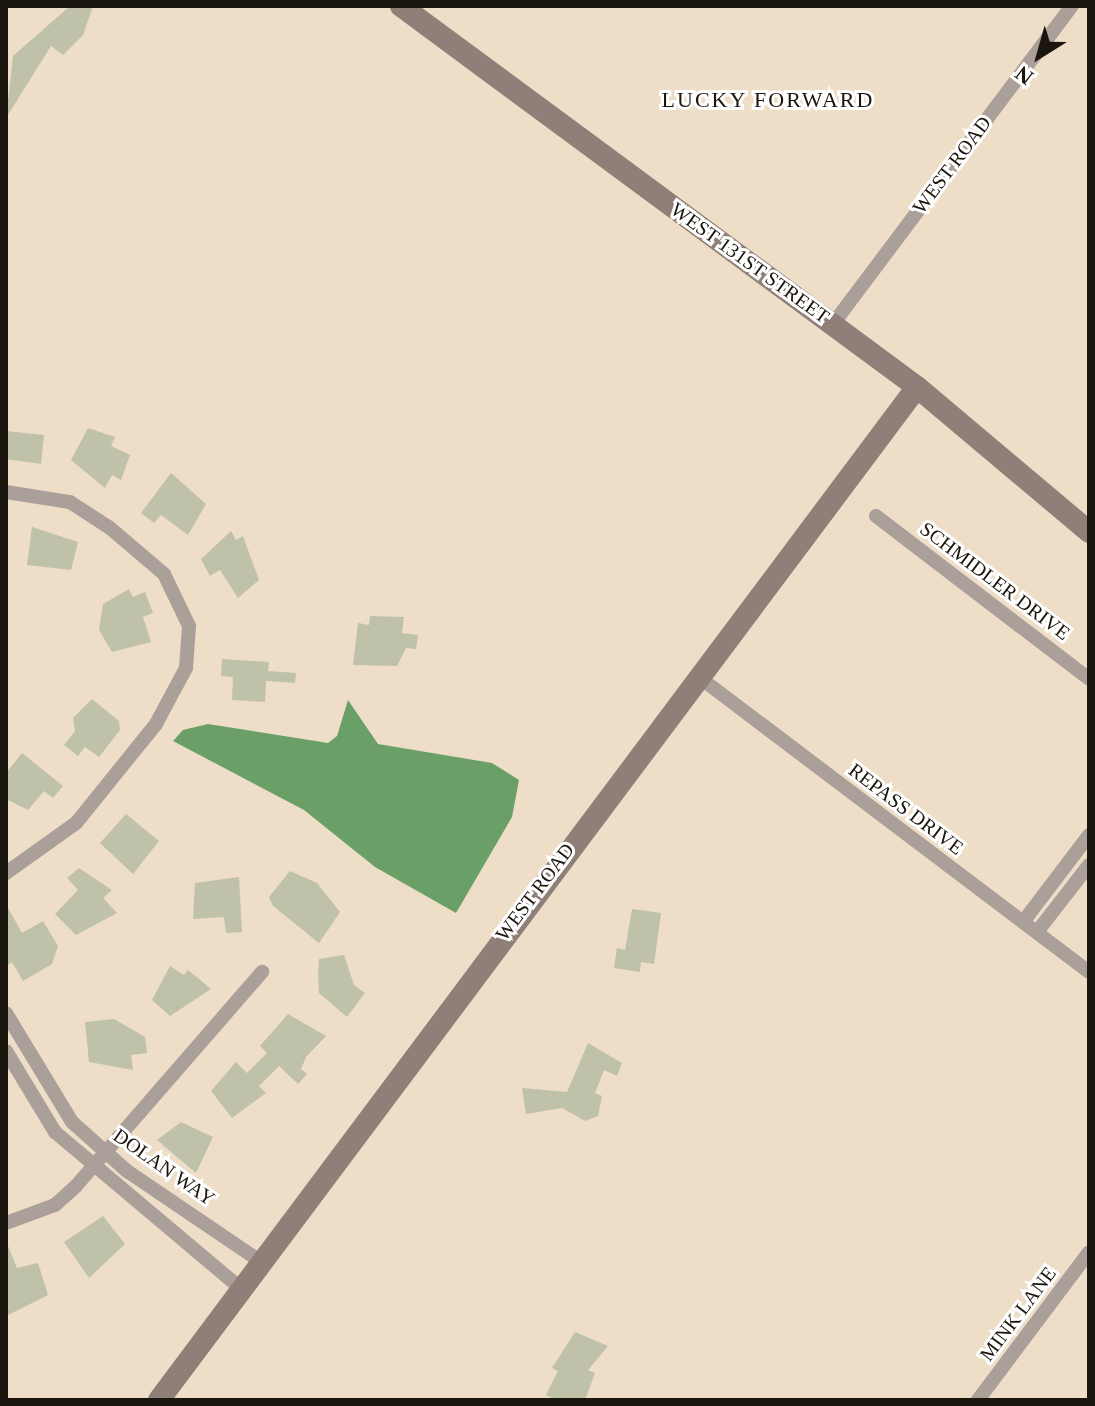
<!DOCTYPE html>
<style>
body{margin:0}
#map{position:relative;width:1095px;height:1406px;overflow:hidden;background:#eedec8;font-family:"Times New Roman",serif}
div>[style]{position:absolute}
.water>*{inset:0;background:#6aa068}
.building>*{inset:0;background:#bfc1a8}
.street>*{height:14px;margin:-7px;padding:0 7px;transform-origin:7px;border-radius:7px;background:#ab9f9a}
.secondary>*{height:22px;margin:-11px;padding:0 11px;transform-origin:11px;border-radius:11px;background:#907f78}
span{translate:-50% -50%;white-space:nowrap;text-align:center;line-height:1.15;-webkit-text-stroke:6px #fff;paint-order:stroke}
.street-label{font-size:20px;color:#1a150d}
.neighbourhood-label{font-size:22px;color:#1a150d;letter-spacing:2px}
.frame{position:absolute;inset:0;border:8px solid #1a150d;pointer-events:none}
.north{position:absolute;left:999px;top:16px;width:80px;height:80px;-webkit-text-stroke:6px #fff;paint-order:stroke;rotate:217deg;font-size:22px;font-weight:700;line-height:32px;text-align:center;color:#1a150d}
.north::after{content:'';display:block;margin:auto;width:28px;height:36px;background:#1a150d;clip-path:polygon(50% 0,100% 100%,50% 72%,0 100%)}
</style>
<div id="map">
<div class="water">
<i style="clip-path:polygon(348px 700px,378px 744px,492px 763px,519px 780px,512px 817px,456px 913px,375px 867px,304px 810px,173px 741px,183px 730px,208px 724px,328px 743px,337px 736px)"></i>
</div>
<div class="building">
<i style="clip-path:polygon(70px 6px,93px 6px,83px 35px,63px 55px,51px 46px,6px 118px,13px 56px)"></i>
<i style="clip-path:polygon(88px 428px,115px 437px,111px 446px,130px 455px,121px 480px,112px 475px,105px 488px,71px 460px)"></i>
<i style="clip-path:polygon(6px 431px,44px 435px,41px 464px,6px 459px)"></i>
<i style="clip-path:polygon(171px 473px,206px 504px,188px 535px,161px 515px,154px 523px,141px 513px)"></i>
<i style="clip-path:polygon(32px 527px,78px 542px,71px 570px,27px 565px)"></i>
<i style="clip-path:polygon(231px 531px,236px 540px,243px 536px,259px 580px,238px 598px,220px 570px,210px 576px,201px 559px)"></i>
<i style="clip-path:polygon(129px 589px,133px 597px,145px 592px,153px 613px,143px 617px,151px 642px,112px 652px,99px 630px,103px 604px)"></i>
<i style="clip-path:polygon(370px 616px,404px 617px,402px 633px,418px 635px,416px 649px,406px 648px,397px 666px,353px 665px,358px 623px,369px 625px)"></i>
<i style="clip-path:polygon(222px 659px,269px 662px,268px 671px,296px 673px,295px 683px,266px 681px,265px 702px,232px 700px,233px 677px,221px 676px)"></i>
<i style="clip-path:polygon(92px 699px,119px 721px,120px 730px,99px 757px,85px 747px,78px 756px,64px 745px,75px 731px,73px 718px)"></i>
<i style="clip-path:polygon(22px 753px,63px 786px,53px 798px,44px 791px,28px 810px,6px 799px,6px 773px)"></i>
<i style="clip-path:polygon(126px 814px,159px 841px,133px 874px,100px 843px)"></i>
<i style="clip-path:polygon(79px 868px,112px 890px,103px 898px,117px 913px,76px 935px,55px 914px,78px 890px,67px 878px)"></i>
<i style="clip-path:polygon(290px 871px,317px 883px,340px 912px,319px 943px,273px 906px,269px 897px)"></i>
<i style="clip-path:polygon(239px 877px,242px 932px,226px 933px,224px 917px,193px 919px,195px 883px)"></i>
<i style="clip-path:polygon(6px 904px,22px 933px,43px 921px,58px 946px,52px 964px,23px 981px,12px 962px,6px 966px)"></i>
<i style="clip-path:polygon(632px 909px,661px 913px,654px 964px,641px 962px,640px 972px,614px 968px,617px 948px,625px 950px)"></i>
<i style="clip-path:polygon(344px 955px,354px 985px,365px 993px,347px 1017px,319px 993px,318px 975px,319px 959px)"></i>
<i style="clip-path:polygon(170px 966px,184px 975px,188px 970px,211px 989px,170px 1016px,152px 1000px)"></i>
<i style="clip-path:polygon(288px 1014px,326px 1036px,306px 1057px,301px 1069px,307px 1074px,298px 1084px,279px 1066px,259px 1086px,266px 1093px,232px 1118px,211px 1091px,236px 1062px,247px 1073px,267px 1053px,260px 1046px)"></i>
<i style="clip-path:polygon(114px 1019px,145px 1037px,147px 1053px,131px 1055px,133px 1070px,89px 1062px,85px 1022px)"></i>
<i style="clip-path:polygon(588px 1043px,622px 1063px,617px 1076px,604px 1070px,595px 1093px,602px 1096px,598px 1116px,585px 1121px,562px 1108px,526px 1114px,522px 1088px,567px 1092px)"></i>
<i style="clip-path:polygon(181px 1122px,213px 1137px,196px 1173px,157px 1140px)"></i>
<i style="clip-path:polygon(103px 1216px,125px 1244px,89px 1278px,64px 1242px)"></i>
<i style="clip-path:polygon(6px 1241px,17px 1268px,38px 1263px,48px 1295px,6px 1316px)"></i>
<i style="clip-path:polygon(575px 1332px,608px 1346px,588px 1370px,595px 1373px,585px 1400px,556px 1400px,546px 1395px,558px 1371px,552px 1368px)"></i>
</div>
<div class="street">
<i style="left:833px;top:324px;width:398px;rotate:-53.1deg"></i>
<i style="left:6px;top:492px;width:65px;rotate:8.9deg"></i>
<i style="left:70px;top:502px;width:48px;rotate:33deg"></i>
<i style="left:110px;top:528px;width:71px;rotate:40.4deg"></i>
<i style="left:164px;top:574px;width:58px;rotate:64.3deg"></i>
<i style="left:189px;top:626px;width:42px;rotate:94.1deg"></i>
<i style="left:186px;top:668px;width:64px;rotate:118.2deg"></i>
<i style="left:156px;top:724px;width:127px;rotate:128.9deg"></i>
<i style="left:76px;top:823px;width:86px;rotate:144.5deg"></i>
<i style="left:876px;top:516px;width:268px;rotate:37.4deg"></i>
<i style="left:699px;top:677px;width:489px;rotate:37.1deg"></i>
<i style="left:1023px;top:922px;width:109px;rotate:-52.8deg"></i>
<i style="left:1037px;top:932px;width:85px;rotate:-52.2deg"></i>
<i style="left:6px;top:1013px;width:127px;rotate:58.8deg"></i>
<i style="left:72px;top:1122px;width:74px;rotate:41.7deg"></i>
<i style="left:127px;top:1171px;width:161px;rotate:34.1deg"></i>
<i style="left:6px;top:1051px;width:95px;rotate:58.8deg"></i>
<i style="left:55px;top:1132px;width:242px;rotate:40.1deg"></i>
<i style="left:6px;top:1223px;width:52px;rotate:-20.2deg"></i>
<i style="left:55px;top:1205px;width:28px;rotate:-42deg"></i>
<i style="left:76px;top:1186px;width:284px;rotate:-49deg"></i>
<i style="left:978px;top:1400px;width:185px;rotate:-53.1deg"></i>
</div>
<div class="secondary">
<i style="left:401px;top:6px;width:641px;rotate:36.44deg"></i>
<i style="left:917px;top:387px;width:225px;rotate:40.1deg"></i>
<i style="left:159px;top:1400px;width:1265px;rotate:-53.19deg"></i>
</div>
<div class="street-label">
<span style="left:952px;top:165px;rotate:-53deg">WEST ROAD</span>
<span style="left:750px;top:263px;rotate:36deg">WEST 131ST STREET</span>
<span style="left:995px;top:581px;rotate:37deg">SCHMIDLER DRIVE</span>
<span style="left:906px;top:809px;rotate:37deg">REPASS DRIVE</span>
<span style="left:535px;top:892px;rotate:-53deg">WEST ROAD</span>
<span style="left:164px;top:1167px;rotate:35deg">DOLAN WAY</span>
<span style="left:1018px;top:1314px;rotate:-53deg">MINK LANE</span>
</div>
<div class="neighbourhood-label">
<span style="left:768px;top:100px">LUCKY FORWARD</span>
</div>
<div class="frame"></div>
<div class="north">N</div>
</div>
